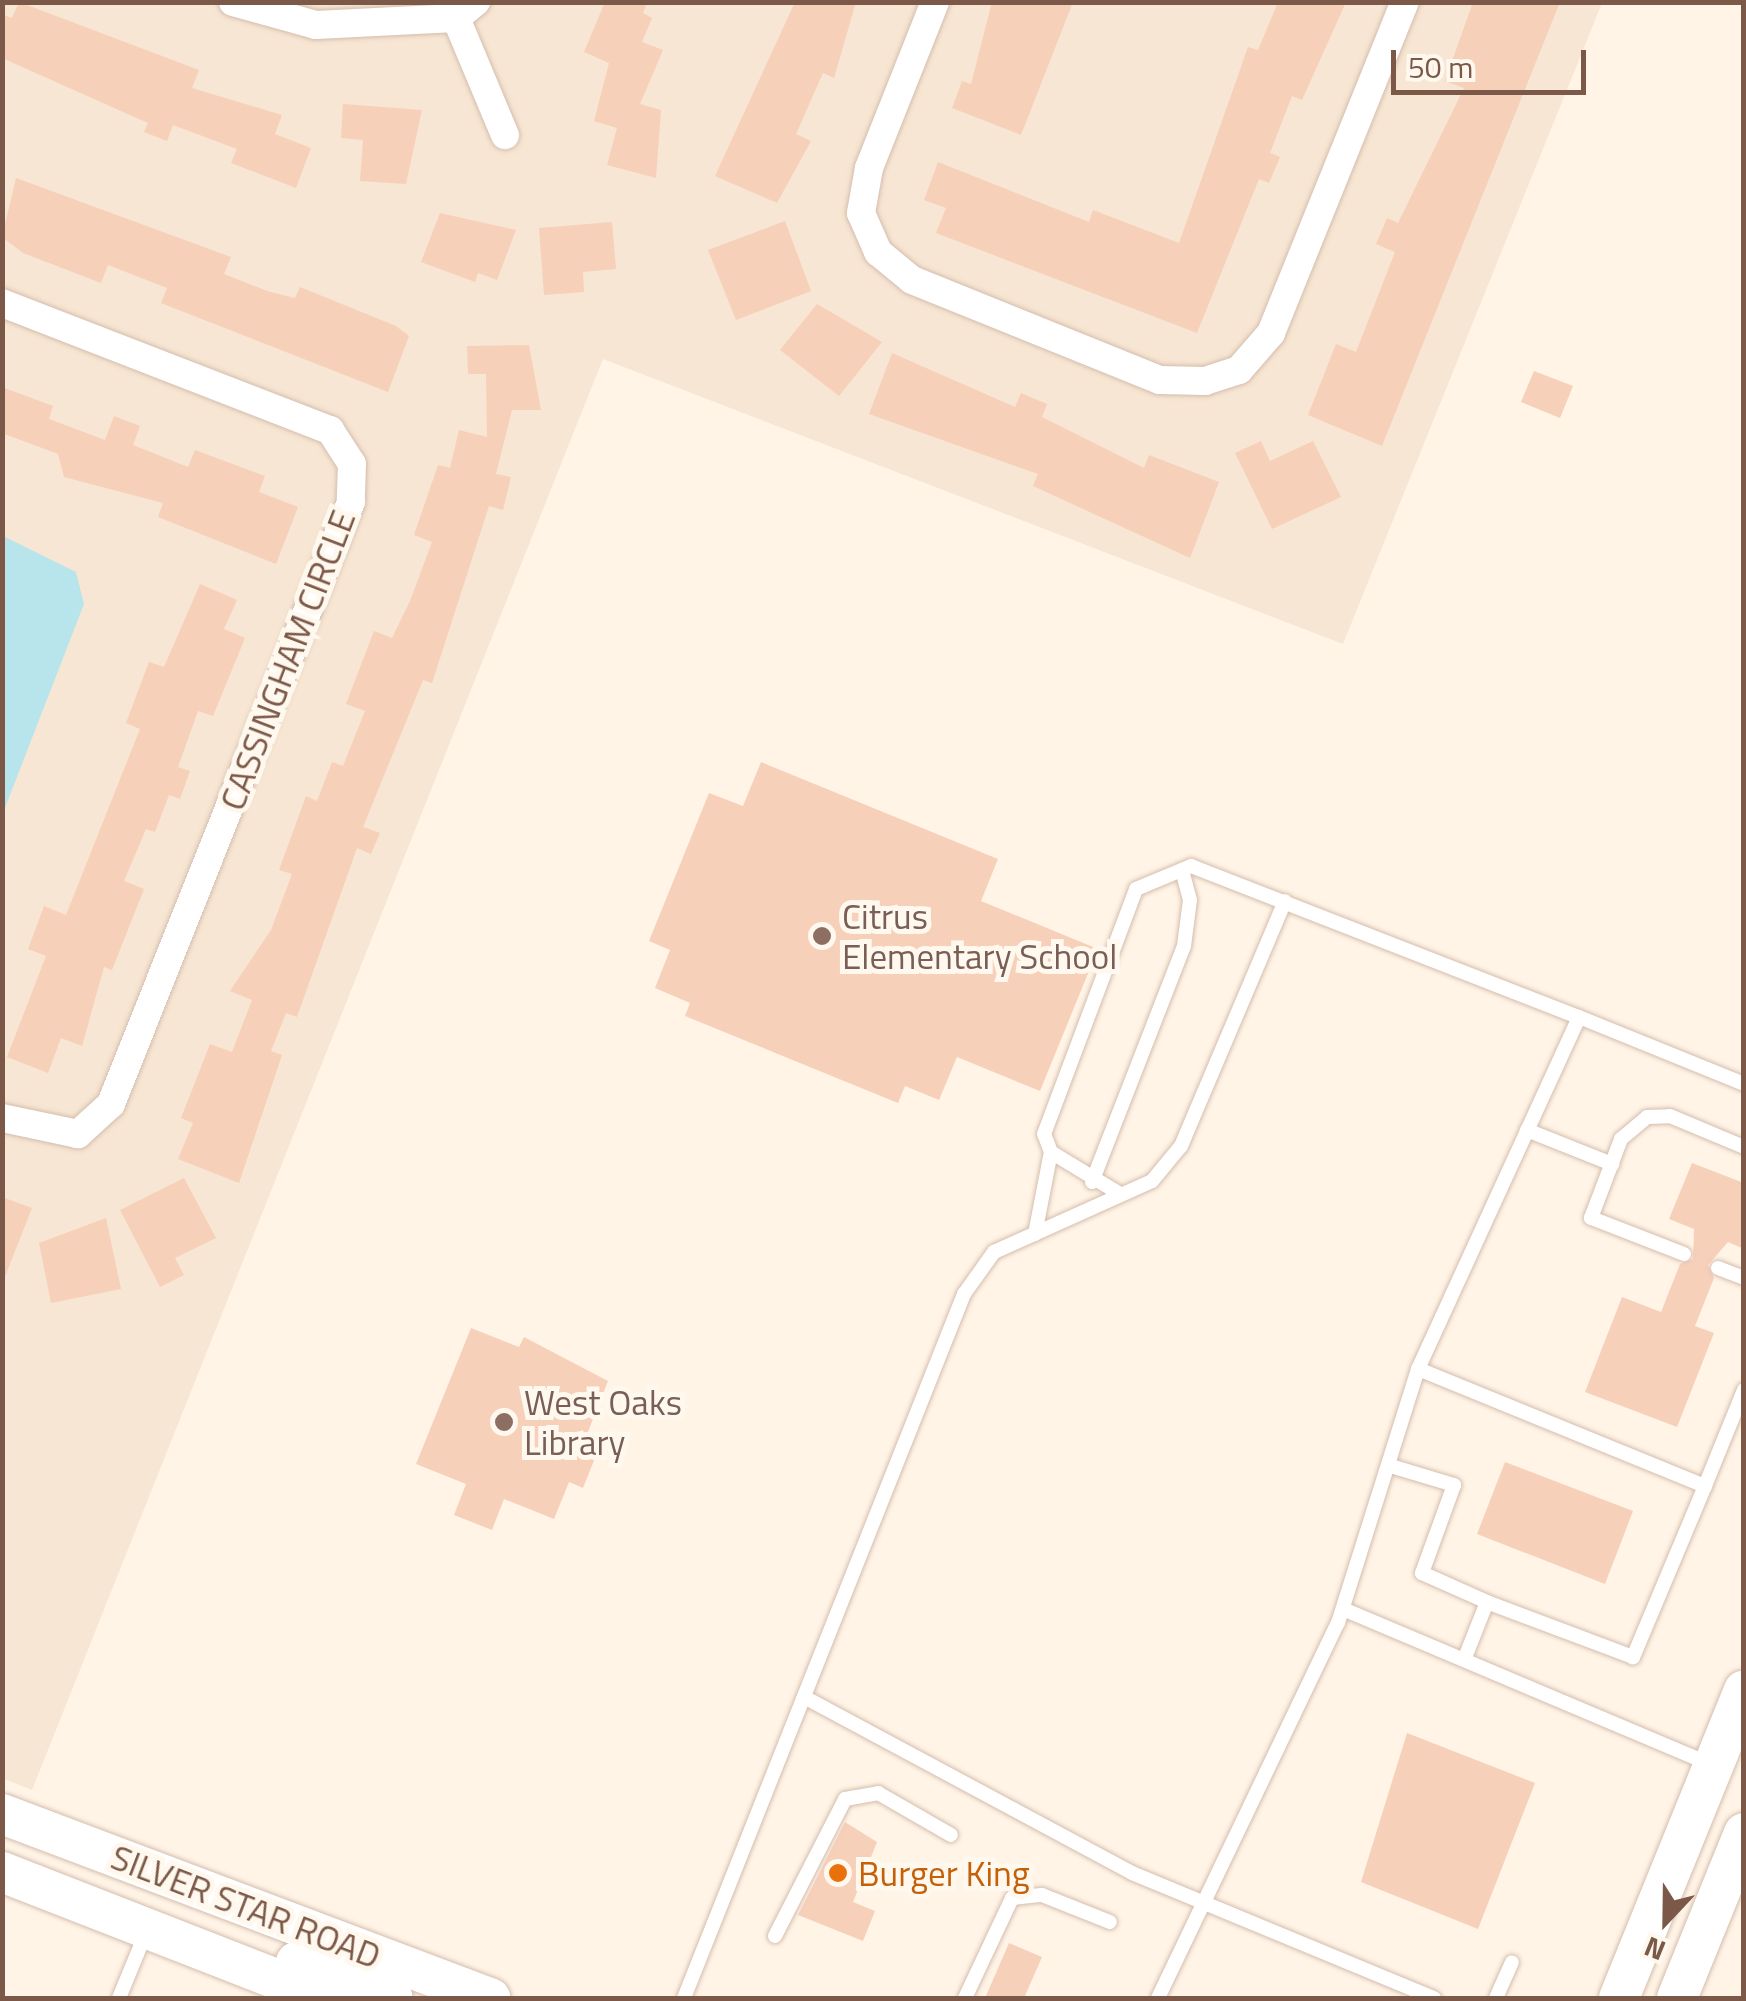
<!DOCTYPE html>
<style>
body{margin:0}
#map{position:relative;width:1746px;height:2001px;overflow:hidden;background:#fff4e6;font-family:"Titillium Web",sans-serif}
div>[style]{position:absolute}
.residential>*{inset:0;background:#f7e6d3}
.water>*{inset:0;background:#b7e5eb}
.building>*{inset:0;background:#f7d0ba}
.roads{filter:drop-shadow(0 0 2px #d5bdad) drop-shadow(0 0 2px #d5bdad)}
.lane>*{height:14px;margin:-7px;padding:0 7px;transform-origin:7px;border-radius:7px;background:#fff}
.street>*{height:28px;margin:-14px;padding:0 14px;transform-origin:14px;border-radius:14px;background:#fff}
.secondary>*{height:40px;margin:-20px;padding:0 20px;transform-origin:20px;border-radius:20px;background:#fff}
.dots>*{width:28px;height:28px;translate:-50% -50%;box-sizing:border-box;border:5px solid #fff8ee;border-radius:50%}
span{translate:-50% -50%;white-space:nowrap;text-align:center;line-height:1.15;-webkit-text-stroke:10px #fff8ee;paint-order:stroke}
.street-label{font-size:35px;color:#7b5847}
.education-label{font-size:35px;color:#785e54}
.left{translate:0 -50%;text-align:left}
.food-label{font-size:35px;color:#c56008}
.frame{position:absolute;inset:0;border:5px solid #7b5847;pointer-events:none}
.north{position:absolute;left:1616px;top:1871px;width:100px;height:100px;-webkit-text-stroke:8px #fff8ee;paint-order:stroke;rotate:202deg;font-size:28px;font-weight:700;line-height:40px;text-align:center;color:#7b5847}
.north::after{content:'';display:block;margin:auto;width:35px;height:45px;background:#7b5847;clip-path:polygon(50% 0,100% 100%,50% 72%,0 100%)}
.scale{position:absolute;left:1391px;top:50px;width:195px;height:45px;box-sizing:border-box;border:5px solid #7b5847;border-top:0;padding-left:12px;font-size:30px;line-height:35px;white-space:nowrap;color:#7b5847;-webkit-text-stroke:8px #fff8ee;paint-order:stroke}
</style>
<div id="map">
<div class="residential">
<i style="clip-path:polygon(2px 3px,1602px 3px,1343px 644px,603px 359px,32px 1790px,2px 1778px)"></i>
</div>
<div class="water">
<i style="clip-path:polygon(3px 536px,76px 572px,84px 604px,3px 813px)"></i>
</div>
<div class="building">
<i style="clip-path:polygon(19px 2px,199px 70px,192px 88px,282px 115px,275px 134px,311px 148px,296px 188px,231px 163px,237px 149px,173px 125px,167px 141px,144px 132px,148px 123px,2px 58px,2px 14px,12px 18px)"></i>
<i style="clip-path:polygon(605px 2px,647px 2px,643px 13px,652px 18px,642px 42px,663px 50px,640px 104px,661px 110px,656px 178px,607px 165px,617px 128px,594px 121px,609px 63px,584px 52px)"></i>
<i style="clip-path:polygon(795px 2px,856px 2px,834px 78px,823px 73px,796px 134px,811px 141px,777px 203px,715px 176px)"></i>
<i style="clip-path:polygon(992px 2px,1073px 2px,1021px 135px,952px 108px,962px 81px,971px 84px)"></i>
<i style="clip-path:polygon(1278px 2px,1346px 2px,1302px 100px,1292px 96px,1270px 153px,1280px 157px,1269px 183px,1259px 179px,1197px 333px,936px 233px,946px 208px,924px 200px,938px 162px,1089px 222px,1093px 210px,1179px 243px,1248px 47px,1258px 50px)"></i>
<i style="clip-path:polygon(1473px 2px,1560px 2px,1382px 446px,1308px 415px,1336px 344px,1356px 352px,1395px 252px,1376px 244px,1387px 218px,1398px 223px,1464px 88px,1445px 81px)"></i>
<i style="clip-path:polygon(343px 104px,422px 110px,406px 184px,360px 181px,363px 140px,341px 138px)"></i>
<i style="clip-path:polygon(16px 178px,231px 257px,224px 274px,267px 291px,295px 298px,300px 287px,396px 326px,409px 336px,388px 392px,161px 303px,167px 288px,108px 265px,101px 283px,23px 253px,2px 237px)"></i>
<i style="clip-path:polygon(440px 213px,516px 230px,497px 280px,478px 273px,475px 282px,421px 262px)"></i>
<i style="clip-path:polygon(785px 221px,811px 291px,736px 320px,708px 250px)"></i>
<i style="clip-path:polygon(612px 222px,616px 269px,583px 272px,584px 292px,544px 295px,539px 228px)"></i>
<i style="clip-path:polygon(817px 304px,882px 342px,839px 396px,780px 350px)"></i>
<i style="clip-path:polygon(529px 345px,541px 410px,512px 410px,496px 474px,511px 477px,503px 510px,489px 506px,432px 683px,423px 680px,363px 827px,380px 833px,371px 854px,357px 848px,297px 1017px,286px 1013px,271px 1051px,282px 1055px,239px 1183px,178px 1159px,193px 1123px,181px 1118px,210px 1044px,232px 1052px,252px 1000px,230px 991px,271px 930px,292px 874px,279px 870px,306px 796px,317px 801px,332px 762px,343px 766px,365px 711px,346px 704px,374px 631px,392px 638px,410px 601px,432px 542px,414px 535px,438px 465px,450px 468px,459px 430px,487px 437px,486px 374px,468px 374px,467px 346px)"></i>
<i style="clip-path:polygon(892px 353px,1015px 407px,1021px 393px,1047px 404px,1042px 417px,1144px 468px,1149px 455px,1219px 482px,1190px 558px,1033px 486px,1038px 474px,869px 414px)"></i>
<i style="clip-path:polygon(1534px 371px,1573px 386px,1560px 418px,1521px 402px)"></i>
<i style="clip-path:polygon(2px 387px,53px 406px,49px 419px,105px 440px,114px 416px,140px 426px,133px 445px,188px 467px,195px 450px,265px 476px,259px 492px,298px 507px,276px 564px,158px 517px,163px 503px,64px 477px,58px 454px,2px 433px)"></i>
<i style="clip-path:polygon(1261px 441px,1270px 461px,1313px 441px,1341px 497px,1272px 529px,1235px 453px)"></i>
<i style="clip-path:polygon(200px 584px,237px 600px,224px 629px,245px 638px,213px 716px,198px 711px,178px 767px,190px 771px,180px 799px,169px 795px,155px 832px,146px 829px,124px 881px,144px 889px,112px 970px,104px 967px,82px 1046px,61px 1038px,48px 1073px,7px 1057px,46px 956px,28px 949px,44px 906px,66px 915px,140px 729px,126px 723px,149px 662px,164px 667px)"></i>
<i style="clip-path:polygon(761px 762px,998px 859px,981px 901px,1098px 949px,1040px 1091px,957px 1057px,939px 1100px,905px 1086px,898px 1103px,685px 1016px,690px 1003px,655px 988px,670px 950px,649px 941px,709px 793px,743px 806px)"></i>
<i style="clip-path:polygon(1692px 1163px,1744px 1183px,1744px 1249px,1728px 1242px,1708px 1265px,1714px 1278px,1695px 1326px,1714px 1333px,1677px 1427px,1585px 1392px,1622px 1297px,1661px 1312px,1680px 1264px,1693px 1259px,1694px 1229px,1669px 1219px)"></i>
<i style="clip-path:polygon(184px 1178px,216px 1238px,175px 1258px,184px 1275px,160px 1287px,120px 1210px)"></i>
<i style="clip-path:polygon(2px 1197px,32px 1208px,4px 1279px,2px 1279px)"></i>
<i style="clip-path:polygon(106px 1218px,121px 1289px,51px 1303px,39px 1243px)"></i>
<i style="clip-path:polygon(471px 1328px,519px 1347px,524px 1337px,608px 1381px,582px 1447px,597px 1453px,583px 1488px,569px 1482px,554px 1519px,504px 1499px,492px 1530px,454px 1515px,466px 1484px,416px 1464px)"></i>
<i style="clip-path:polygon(1505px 1462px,1633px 1511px,1605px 1584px,1477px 1534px)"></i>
<i style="clip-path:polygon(1407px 1733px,1535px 1783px,1478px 1929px,1361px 1882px)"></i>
<i style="clip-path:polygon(845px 1822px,877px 1842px,853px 1902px,875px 1911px,863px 1941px,798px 1915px)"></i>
<i style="clip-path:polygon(1009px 1943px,1042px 1957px,1024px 1998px,985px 1998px)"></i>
</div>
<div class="roads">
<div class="lane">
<i style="left:1527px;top:1130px;width:92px;rotate:21.8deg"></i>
<i style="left:1092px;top:1182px;width:253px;rotate:-68.7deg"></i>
<i style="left:1184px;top:946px;width:46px;rotate:-82.6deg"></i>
<i style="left:1190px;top:900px;width:31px;rotate:-105deg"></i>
<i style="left:1120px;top:1194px;width:81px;rotate:-148.7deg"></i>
<i style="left:1051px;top:1152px;width:19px;rotate:-111deg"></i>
<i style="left:1044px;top:1134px;width:262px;rotate:-69.4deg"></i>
<i style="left:1136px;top:889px;width:60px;rotate:-22.7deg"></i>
<i style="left:1191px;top:866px;width:416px;rotate:21.3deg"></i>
<i style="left:1035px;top:1234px;width:84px;rotate:-79deg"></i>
<i style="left:1684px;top:1254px;width:100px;rotate:-158.8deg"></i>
<i style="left:1591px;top:1218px;width:85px;rotate:-69.2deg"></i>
<i style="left:1621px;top:1139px;width:34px;rotate:-40deg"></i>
<i style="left:1647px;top:1117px;width:23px;rotate:-2deg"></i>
<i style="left:1670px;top:1116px;width:80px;rotate:22.7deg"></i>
<i style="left:1718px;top:1268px;width:28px;rotate:21deg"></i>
<i style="left:1418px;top:1369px;width:387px;rotate:-65.4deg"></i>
<i style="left:1579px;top:1017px;width:178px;rotate:22.1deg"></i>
<i style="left:1394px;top:1467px;width:63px;rotate:16.7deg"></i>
<i style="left:1454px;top:1485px;width:94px;rotate:110deg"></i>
<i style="left:1422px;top:1573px;width:71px;rotate:24deg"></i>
<i style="left:1705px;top:1486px;width:104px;rotate:-67.9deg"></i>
<i style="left:1343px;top:1609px;width:401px;rotate:22.9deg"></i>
<i style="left:804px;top:1697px;width:372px;rotate:28.2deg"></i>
<i style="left:1132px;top:1873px;width:327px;rotate:22.5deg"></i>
<i style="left:775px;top:1936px;width:154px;rotate:-62.9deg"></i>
<i style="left:845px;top:1799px;width:34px;rotate:-10deg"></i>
<i style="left:878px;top:1793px;width:84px;rotate:29.9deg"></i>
<i style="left:119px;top:1998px;width:74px;rotate:-67.6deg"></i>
<i style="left:684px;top:1998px;width:758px;rotate:-68.31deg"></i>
<i style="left:964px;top:1294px;width:52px;rotate:-54.5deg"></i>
<i style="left:994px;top:1252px;width:173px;rotate:-24.2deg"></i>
<i style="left:1152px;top:1181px;width:45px;rotate:-50.4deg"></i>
<i style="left:1181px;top:1146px;width:266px;rotate:-67deg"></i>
<i style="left:965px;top:1998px;width:110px;rotate:-64.8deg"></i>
<i style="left:1012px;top:1898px;width:30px;rotate:-6deg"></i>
<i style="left:1042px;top:1895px;width:73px;rotate:21.7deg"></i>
<i style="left:1158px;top:1998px;width:416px;rotate:-64.4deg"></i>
<i style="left:1338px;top:1623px;width:266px;rotate:-72.5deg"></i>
<i style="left:1418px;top:1369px;width:310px;rotate:22.2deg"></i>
<i style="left:1705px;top:1486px;width:186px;rotate:112.8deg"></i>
<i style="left:1633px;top:1657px;width:156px;rotate:-159.4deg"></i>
<i style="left:1487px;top:1602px;width:62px;rotate:111.6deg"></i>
<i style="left:1496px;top:1998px;width:39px;rotate:-66deg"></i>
</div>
<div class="street">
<i style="left:233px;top:2px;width:86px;rotate:15.5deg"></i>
<i style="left:316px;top:25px;width:140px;rotate:-2.9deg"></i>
<i style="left:456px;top:18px;width:26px;rotate:-39deg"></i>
<i style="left:935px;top:2px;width:179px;rotate:111.7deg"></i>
<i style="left:869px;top:168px;width:46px;rotate:100.1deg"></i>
<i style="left:861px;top:213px;width:43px;rotate:66.4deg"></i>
<i style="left:878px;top:252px;width:44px;rotate:39.5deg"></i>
<i style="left:912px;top:280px;width:267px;rotate:22deg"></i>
<i style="left:1160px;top:380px;width:45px;rotate:1.3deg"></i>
<i style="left:1205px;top:381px;width:36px;rotate:-18deg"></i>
<i style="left:1239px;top:370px;width:49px;rotate:-49.1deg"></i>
<i style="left:1271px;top:333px;width:357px;rotate:-68deg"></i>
<i style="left:456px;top:18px;width:127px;rotate:67.3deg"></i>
<i style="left:2px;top:303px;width:352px;rotate:21.2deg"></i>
<i style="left:330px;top:430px;width:40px;rotate:57.1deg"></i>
<i style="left:352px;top:464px;width:38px;rotate:92deg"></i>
<i style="left:351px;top:502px;width:648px;rotate:111.74deg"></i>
<i style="left:111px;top:1104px;width:45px;rotate:137.7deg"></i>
<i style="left:78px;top:1134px;width:78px;rotate:-168.1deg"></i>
</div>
<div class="secondary">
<i style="left:2px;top:1814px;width:522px;rotate:20.66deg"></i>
<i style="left:2px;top:1872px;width:347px;rotate:21.3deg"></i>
<i style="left:296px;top:1962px;width:103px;rotate:20.4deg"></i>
<i style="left:1619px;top:1998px;width:332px;rotate:-67.9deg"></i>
<i style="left:1677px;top:1998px;width:178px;rotate:-67.9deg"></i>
</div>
</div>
<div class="dots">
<i style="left:822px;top:936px;background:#8d6e63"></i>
<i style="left:504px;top:1422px;background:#8d6e63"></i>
<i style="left:838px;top:1873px;background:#e8710a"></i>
</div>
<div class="street-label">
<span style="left:287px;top:660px;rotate:-69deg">CASSINGHAM CIRCLE</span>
<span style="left:246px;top:1906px;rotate:21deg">SILVER STAR ROAD</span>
</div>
<div class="education-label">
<span class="left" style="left:842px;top:936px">Citrus<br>Elementary School</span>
<span class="left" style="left:524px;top:1422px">West Oaks<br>Library</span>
</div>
<div class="food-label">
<span class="left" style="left:858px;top:1873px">Burger King</span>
</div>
<div class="frame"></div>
<div class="north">N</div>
<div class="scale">50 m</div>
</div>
